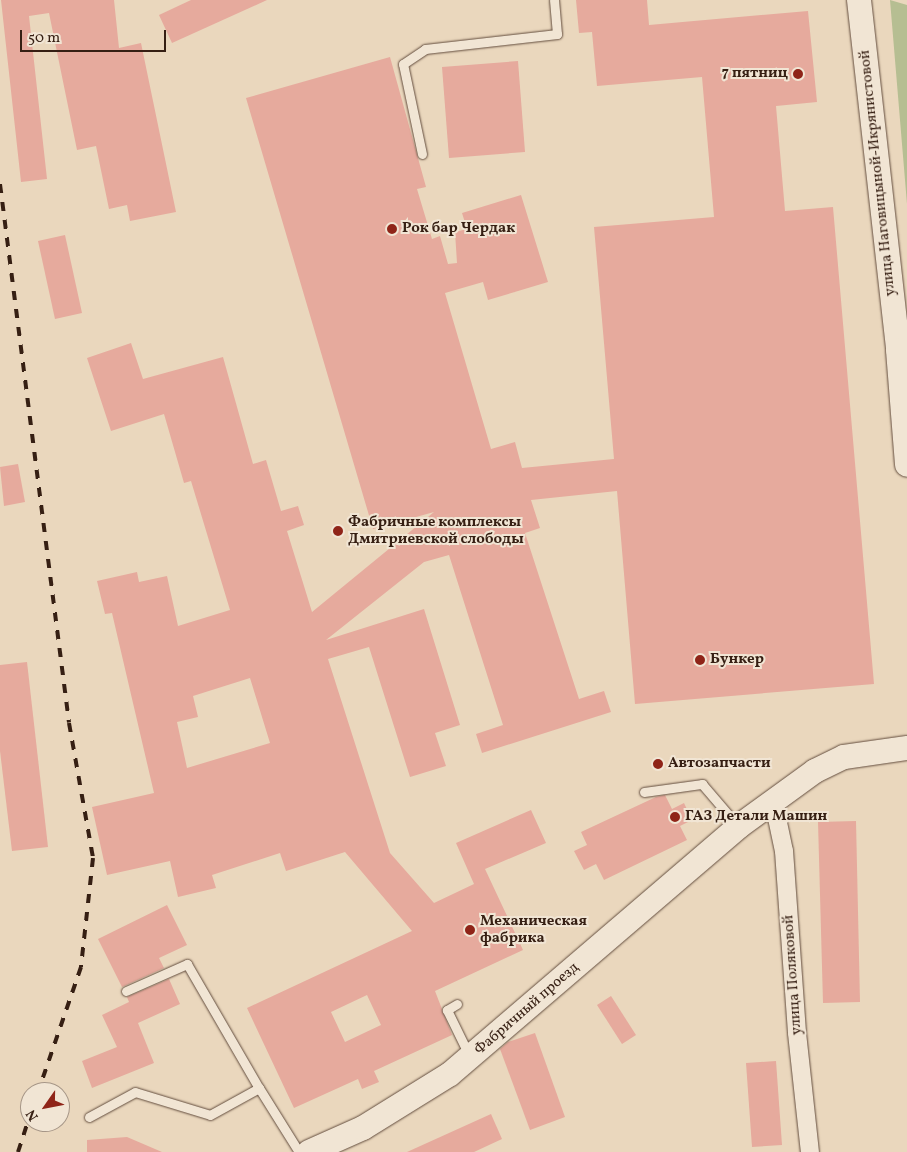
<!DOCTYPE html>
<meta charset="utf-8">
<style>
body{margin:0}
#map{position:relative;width:907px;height:1152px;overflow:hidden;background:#ead7bd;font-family:Vollkorn,serif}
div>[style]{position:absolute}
.green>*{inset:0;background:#b6be92}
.building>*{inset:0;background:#e6aa9d}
.roads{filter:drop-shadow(0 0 1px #634d3e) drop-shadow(0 0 1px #634d3e)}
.lane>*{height:9px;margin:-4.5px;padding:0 4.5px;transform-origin:4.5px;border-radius:4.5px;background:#f1e5d4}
.street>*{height:18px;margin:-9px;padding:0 9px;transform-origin:9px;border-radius:9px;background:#f1e5d4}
.secondary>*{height:24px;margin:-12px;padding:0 12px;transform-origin:12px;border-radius:12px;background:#f1e5d4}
.rail>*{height:4px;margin-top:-2px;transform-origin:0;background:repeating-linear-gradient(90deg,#361f13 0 9px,transparent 0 18px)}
.dots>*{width:14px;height:14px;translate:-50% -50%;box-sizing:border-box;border:2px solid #f1e5d4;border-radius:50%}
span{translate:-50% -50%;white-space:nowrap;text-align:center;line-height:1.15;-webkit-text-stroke:4px #f1e5d4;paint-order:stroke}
.poi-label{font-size:15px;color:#361f13;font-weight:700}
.right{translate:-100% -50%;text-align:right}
.left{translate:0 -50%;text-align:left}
.street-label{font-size:15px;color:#361f13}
.north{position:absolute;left:20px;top:1082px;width:50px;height:50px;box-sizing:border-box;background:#f1e5d4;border:1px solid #a69687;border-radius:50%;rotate:237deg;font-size:14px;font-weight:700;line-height:20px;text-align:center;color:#361f13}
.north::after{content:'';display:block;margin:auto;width:18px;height:22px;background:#8f2418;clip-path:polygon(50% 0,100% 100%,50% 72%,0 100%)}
.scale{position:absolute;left:20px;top:30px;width:146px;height:22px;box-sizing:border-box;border:2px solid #361f13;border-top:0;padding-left:6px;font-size:15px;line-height:18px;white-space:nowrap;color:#361f13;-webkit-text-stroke:4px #f1e5d4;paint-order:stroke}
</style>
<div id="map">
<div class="green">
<i style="clip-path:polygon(890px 0,907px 5px,907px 204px)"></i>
</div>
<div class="building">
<i style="clip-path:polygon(1px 0,114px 0,119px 48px,141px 43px,176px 212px,130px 221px,127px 205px,109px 209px,96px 146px,77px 150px,49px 13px,29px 16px,47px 179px,21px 182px)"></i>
<i style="clip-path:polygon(191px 0,267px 0,172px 43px,159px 15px)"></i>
<i style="clip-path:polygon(evenodd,576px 0,647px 0,649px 25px,808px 11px,817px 102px,776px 106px,785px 211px,833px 207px,874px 684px,635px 704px,617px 491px,531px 500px,540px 528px,525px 533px,579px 699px,604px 691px,611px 712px,482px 753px,476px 734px,503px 725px,449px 555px,424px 562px,326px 640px,424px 609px,460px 725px,435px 733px,446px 766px,410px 777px,369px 647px,328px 659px,390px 853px,434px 903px,474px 884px,456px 843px,531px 810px,546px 843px,485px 869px,523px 950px,435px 991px,452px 1035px,374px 1071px,379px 1082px,362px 1089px,358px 1079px,294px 1108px,247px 1008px,412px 931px,345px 852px,286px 871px,280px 853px,212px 875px,216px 888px,178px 897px,170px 861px,107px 875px,92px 807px,154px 793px,112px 613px,105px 614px,97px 581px,137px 572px,139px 582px,167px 576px,178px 626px,230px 610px,191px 481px,184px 483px,164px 414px,111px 431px,87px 358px,131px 343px,143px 379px,223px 357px,253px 464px,266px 460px,281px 511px,298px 506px,304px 525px,287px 531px,312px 612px,434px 512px,373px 529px,246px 98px,390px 57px,426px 187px,417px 189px,432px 239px,440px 236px,448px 264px,457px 263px,455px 232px,467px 229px,462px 213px,521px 195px,548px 282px,488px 300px,483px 282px,445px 293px,491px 449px,515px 442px,522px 468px,614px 459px,594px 227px,714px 217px,702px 77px,597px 86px,592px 32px,579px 33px,576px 0,250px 678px,270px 743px,187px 768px,177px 722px,198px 717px,193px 696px,250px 678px,576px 0,367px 995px,381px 1025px,345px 1042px,331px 1012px,367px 995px)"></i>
<i style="clip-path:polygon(518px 61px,525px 152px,449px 158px,442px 67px)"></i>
<i style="clip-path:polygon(65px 235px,82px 313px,55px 319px,38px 241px)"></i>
<i style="clip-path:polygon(18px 464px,25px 502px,4px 506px,0 467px)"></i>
<i style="clip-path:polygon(27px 662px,48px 847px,12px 851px,0 751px,0 665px)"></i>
<i style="clip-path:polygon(665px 795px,672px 809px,684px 803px,692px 820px,680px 826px,687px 840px,604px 880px,596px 864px,584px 870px,574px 851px,587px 845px,581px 832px,656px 797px)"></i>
<i style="clip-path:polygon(856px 821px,860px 1002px,823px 1003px,818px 822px)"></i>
<i style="clip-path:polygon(167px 905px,187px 945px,159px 958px,164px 968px,122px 987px,98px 939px)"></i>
<i style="clip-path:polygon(169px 979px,180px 1004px,138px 1023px,154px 1063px,92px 1088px,82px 1061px,117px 1047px,102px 1015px,129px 1002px,127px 997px)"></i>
<i style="clip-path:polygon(611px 996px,636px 1035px,622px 1044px,597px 1005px)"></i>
<i style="clip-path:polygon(535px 1033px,565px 1117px,530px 1130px,500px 1049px,508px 1042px)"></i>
<i style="clip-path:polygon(776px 1061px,782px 1145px,752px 1147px,746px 1063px)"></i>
<i style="clip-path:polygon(491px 1114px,502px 1139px,474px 1152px,407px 1152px)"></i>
<i style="clip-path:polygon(127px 1137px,162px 1152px,87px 1152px,87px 1140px)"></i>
</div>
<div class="roads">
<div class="lane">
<i style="left:422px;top:154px;width:92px;rotate:-101.9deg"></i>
<i style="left:403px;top:64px;width:27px;rotate:-34deg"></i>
<i style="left:425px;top:49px;width:133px;rotate:-6.5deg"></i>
<i style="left:557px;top:34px;width:34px;rotate:-95deg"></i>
<i style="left:644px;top:792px;width:59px;rotate:-7.9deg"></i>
<i style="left:702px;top:784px;width:55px;rotate:49.4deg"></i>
<i style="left:126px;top:991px;width:67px;rotate:-23.9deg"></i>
<i style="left:187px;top:964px;width:143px;rotate:59.9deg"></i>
<i style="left:457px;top:1004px;width:12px;rotate:149deg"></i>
<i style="left:447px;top:1010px;width:50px;rotate:63.9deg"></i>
<i style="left:89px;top:1117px;width:52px;rotate:-28.5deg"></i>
<i style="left:135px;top:1092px;width:78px;rotate:17deg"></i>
<i style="left:210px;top:1115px;width:56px;rotate:-28.9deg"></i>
<i style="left:259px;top:1088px;width:75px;rotate:58deg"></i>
</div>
<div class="street">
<i style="left:773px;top:799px;width:53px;rotate:78.1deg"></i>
<i style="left:784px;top:851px;width:182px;rotate:85.9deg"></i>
<i style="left:797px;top:1033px;width:120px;rotate:83.8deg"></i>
</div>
<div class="secondary">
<i style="left:859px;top:0;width:352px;rotate:83.6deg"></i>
<i style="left:898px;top:350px;width:115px;rotate:85.5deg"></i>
<i style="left:309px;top:1152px;width:59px;rotate:-24deg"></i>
<i style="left:363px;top:1128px;width:102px;rotate:-31.8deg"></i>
<i style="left:450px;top:1074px;width:379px;rotate:-40.6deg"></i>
<i style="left:738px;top:827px;width:95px;rotate:-36deg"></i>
<i style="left:815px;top:771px;width:32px;rotate:-26deg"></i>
<i style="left:844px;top:757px;width:64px;rotate:-8.1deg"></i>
</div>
</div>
<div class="rail">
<i style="left:0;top:184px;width:543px;rotate:82.7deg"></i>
<i style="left:69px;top:723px;width:137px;rotate:79.9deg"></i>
<i style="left:93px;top:858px;width:110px;rotate:96.3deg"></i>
<i style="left:81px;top:967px;width:132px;rotate:109deg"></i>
<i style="left:18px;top:1152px;width:38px;rotate:-72deg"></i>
</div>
<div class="dots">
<i style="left:798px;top:74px;background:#8f2418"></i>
<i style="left:392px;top:229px;background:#8f2418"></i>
<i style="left:338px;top:531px;background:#8f2418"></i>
<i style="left:700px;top:660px;background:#8f2418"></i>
<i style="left:658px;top:764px;background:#8f2418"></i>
<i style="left:675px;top:817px;background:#8f2418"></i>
<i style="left:470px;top:930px;background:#8f2418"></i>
</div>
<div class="poi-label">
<span class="right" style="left:788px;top:74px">7 пятниц</span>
<span class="left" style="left:402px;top:229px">Рок бар Чердак</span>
<span class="left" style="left:348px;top:531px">Фабричные комплексы<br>Дмитриевской слободы</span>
<span class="left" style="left:710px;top:660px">Бункер</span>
<span class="left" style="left:668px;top:764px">Автозапчасти</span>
<span class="left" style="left:685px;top:817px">ГАЗ Детали Машин</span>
<span class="left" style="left:480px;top:930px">Механическая<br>фабрика</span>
</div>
<div class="street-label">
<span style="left:878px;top:173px;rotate:-96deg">улица Наговицыной-Икрянистовой</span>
<span style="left:793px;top:975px;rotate:-94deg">улица Поляковой</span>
<span style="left:527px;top:1009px;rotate:-41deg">Фабричный проезд</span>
</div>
<div class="north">N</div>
<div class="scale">50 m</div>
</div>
